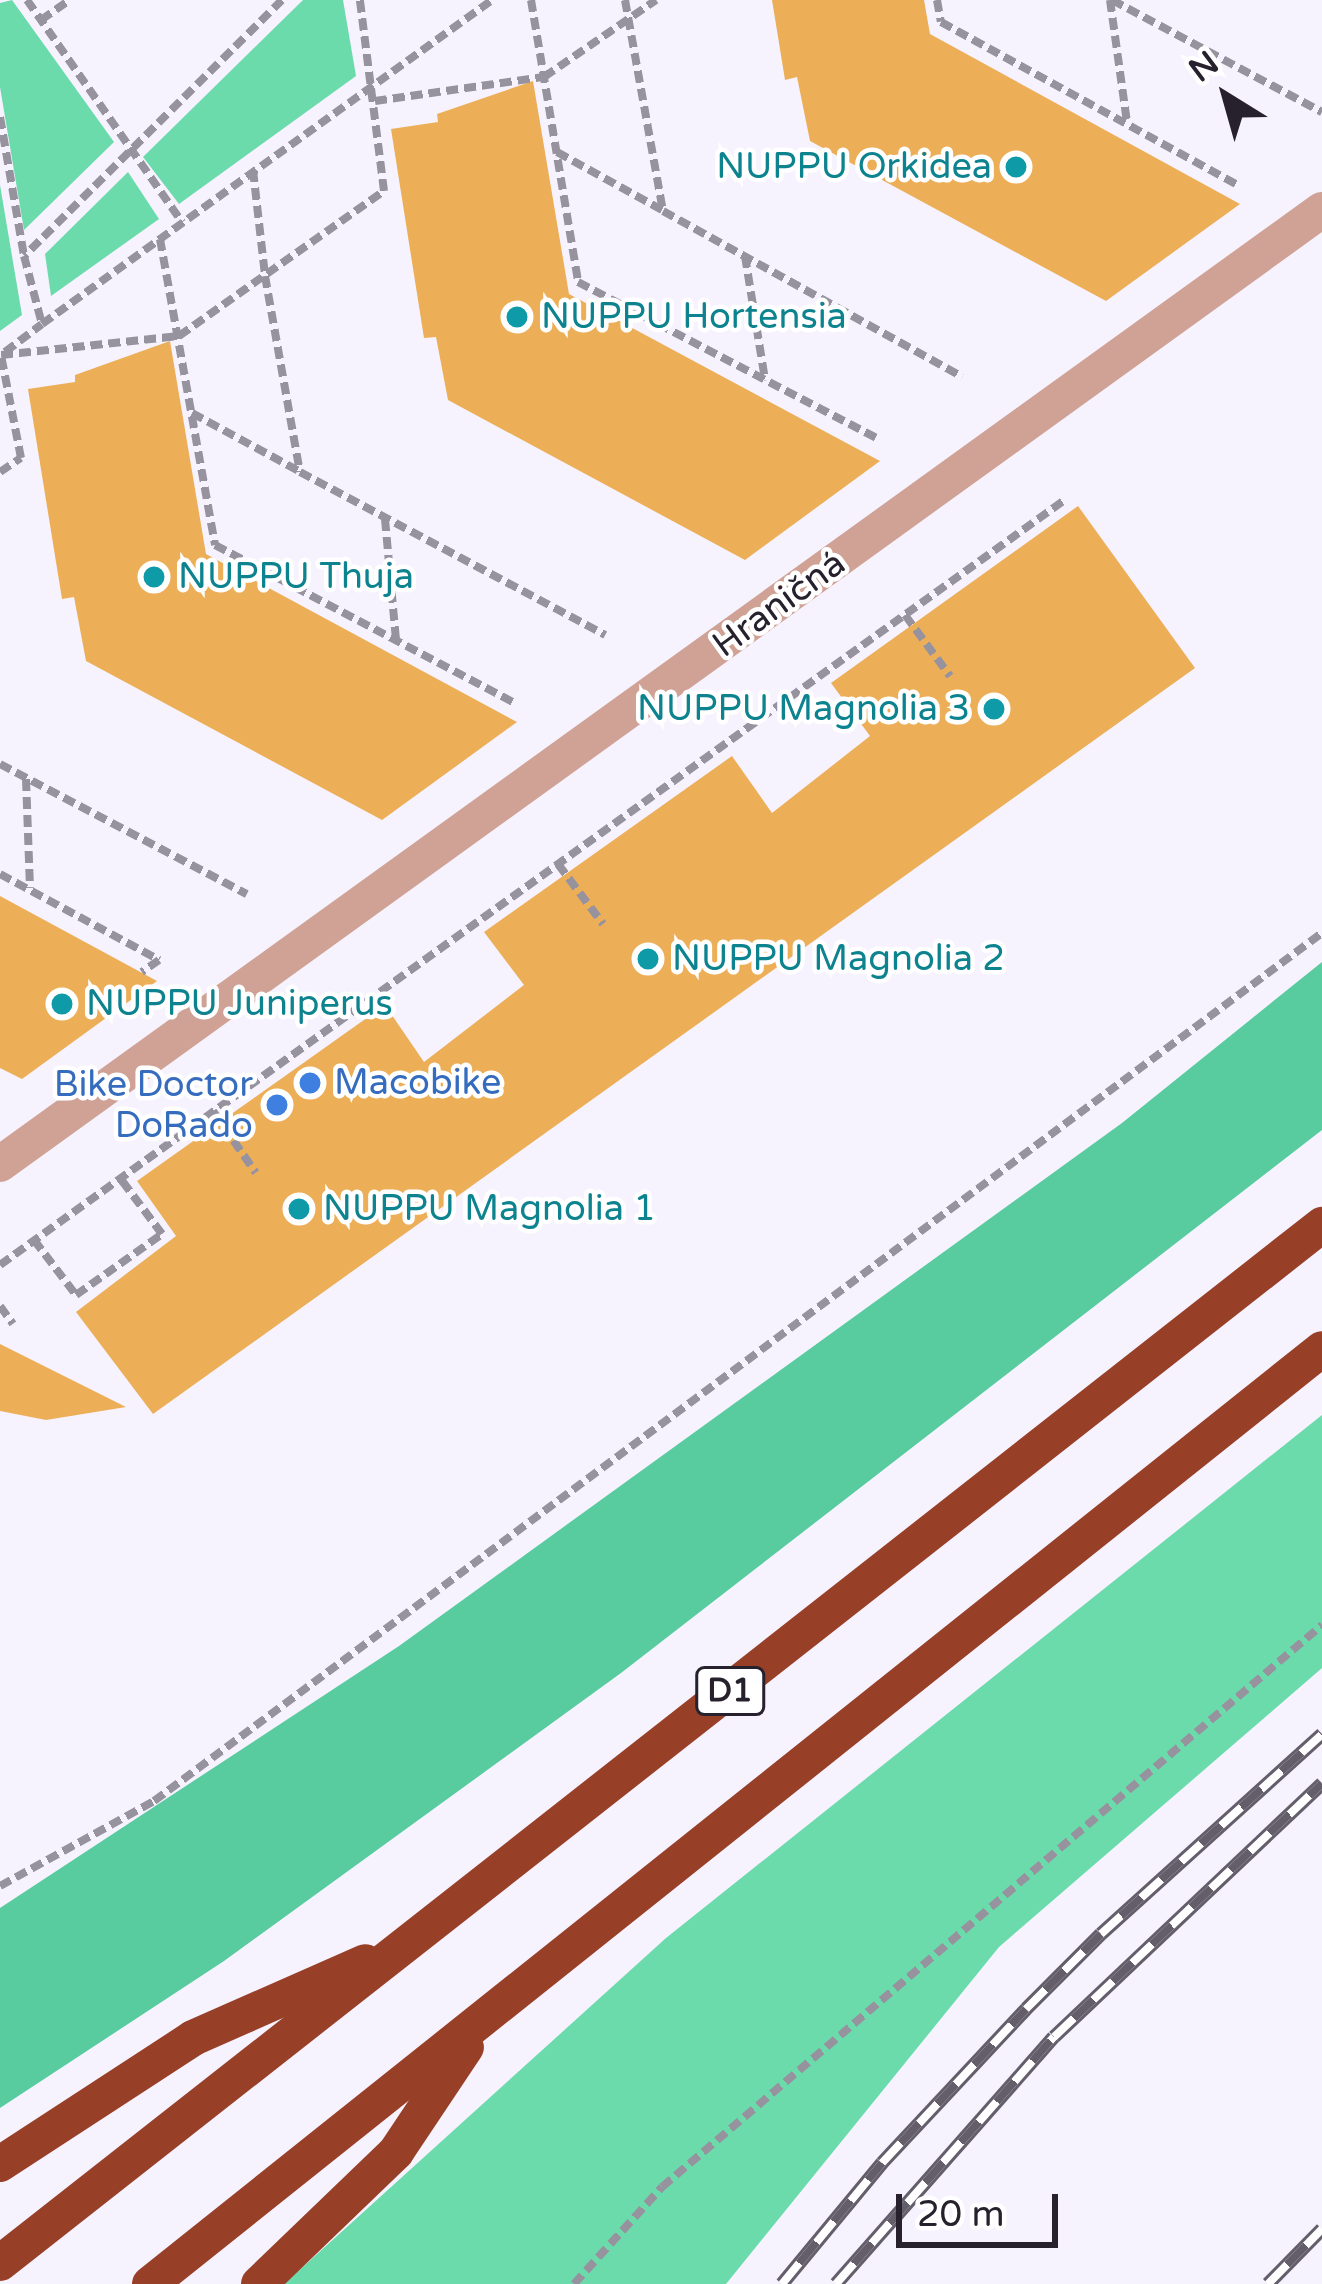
<!DOCTYPE html>
<meta charset="utf-8">
<style>
body{margin:0}
#map{position:relative;width:1322px;height:2284px;overflow:hidden;background:#f6f2fe;font-family:"Varela Round",sans-serif}
div>[style]{position:absolute}
.green>*{inset:0;background:#6bdbac}
.forest>*{inset:0;background:#58cc9e}
.building>*{inset:0;background:#ecaf58}
.path>*{height:8px;margin-top:-4px;transform-origin:0;background:repeating-linear-gradient(90deg,#96929e 0 12px,transparent 0 18px)}
.minor>*{height:36px;margin:-18px;padding:0 18px;transform-origin:18px;border-radius:18px;background:#cfa295}
.motorway>*{height:36px;margin:-18px;padding:0 18px;transform-origin:18px;border-radius:18px;background:#983f27}
.rail>*{height:14px;margin-top:-7px;transform-origin:0;background:repeating-linear-gradient(90deg,#fff 0 27px,#635e6a 0 54px);box-sizing:border-box;border-block:3px solid #635e6a}
.dots>*{width:33px;height:33px;translate:-50% -50%;box-sizing:border-box;border:6px solid #fff;border-radius:50%}
span{translate:-50% -50%;white-space:nowrap;text-align:center;line-height:1.15;-webkit-text-stroke:9px #fff;paint-order:stroke}
.shield-label span{padding:3px 9px;background:#fff;border:3px solid;border-radius:9px;-webkit-text-stroke-width:0}
.shield-label{font-size:33px;color:#26212d;font-weight:700}
.culture-label{font-size:36px;color:#0d838f}
.right{translate:-100% -50%;text-align:right}
.left{translate:0 -50%;text-align:left}
.street-label{font-size:36px;color:#26212d}
.shop-label{font-size:36px;color:#366cbe}
.north{position:absolute;left:1166px;top:36px;width:120px;height:120px;-webkit-text-stroke:9px #fff;paint-order:stroke;rotate:323deg;font-size:33px;font-weight:700;line-height:48px;text-align:center;color:#26212d}
.north::after{content:'';display:block;margin:auto;width:42px;height:54px;background:#26212d;clip-path:polygon(50% 0,100% 100%,50% 72%,0 100%)}
.scale{position:absolute;left:896px;top:2194px;width:162px;height:54px;box-sizing:border-box;border:6px solid #26212d;border-top:0;padding-left:15px;font-size:36px;line-height:42px;white-space:nowrap;color:#26212d;-webkit-text-stroke:9px #fff;paint-order:stroke}
</style>
<div id="map">
<div class="green">
<i style="clip-path:polygon(12px 0,114px 142px,24px 230px,0 87px,0 3px)"></i>
<i style="clip-path:polygon(303px 0,343px 0,356px 76px,179px 204px,143px 157px)"></i>
<i style="clip-path:polygon(128px 172px,159px 219px,51px 296px,45px 254px)"></i>
<i style="clip-path:polygon(0 185px,22px 315px,0 331px)"></i>
<i style="clip-path:polygon(1322px 1415px,1322px 1668px,999px 1947px,726px 2284px,284px 2284px,666px 1938px)"></i>
</div>
<div class="forest">
<i style="clip-path:polygon(1322px 962px,1322px 1130px,621px 1673px,224px 1961px,0 2108px,0 1908px,399px 1646px,1122px 1123px)"></i>
</div>
<div class="building">
<i style="clip-path:polygon(772px 0,924px 0,930px 34px,1240px 204px,1106px 301px,810px 141px,797px 77px,785px 80px)"></i>
<i style="clip-path:polygon(533px 81px,569px 294px,880px 461px,745px 560px,448px 400px,436px 337px,424px 338px,391px 129px,438px 122px,437px 114px)"></i>
<i style="clip-path:polygon(170px 341px,206px 554px,517px 722px,382px 820px,86px 661px,74px 597px,62px 599px,28px 389px,75px 382px,75px 375px)"></i>
<i style="clip-path:polygon(1078px 506px,1195px 668px,153px 1414px,76px 1312px,176px 1236px,137px 1181px,385px 1005px,424px 1062px,524px 985px,484px 932px,732px 756px,772px 813px,870px 736px,831px 683px)"></i>
<i style="clip-path:polygon(0 896px,157px 981px,22px 1079px,0 1068px)"></i>
<i style="clip-path:polygon(0 1344px,126px 1407px,46px 1420px,0 1411px)"></i>
</div>
<div class="path">
<i style="left:27px;top:0;width:271px;rotate:55.1deg"></i>
<i style="left:282px;top:0;width:363px;rotate:135.2deg"></i>
<i style="left:24px;top:256px;width:70px;rotate:75.2deg"></i>
<i style="left:42px;top:324px;width:555px;rotate:-35.75deg"></i>
<i style="left:531px;top:0;width:286px;rotate:80.5deg"></i>
<i style="left:578px;top:282px;width:336px;rotate:27.6deg"></i>
<i style="left:625px;top:0;width:214px;rotate:79.8deg"></i>
<i style="left:663px;top:211px;width:342px;rotate:29deg"></i>
<i style="left:937px;top:0;width:22px;rotate:80deg"></i>
<i style="left:941px;top:22px;width:339px;rotate:28.8deg"></i>
<i style="left:1110px;top:0;width:124px;rotate:82.1deg"></i>
<i style="left:1112px;top:0;width:238px;rotate:28.1deg"></i>
<i style="left:41px;top:20px;width:35px;rotate:-35deg"></i>
<i style="left:375px;top:101px;width:171px;rotate:-8.1deg"></i>
<i style="left:544px;top:77px;width:136px;rotate:-34.5deg"></i>
<i style="left:0;top:117px;width:141px;rotate:80.2deg"></i>
<i style="left:557px;top:152px;width:120px;rotate:28.9deg"></i>
<i style="left:253px;top:170px;width:107px;rotate:83.5deg"></i>
<i style="left:265px;top:276px;width:199px;rotate:79.9deg"></i>
<i style="left:300px;top:472px;width:346px;rotate:28.1deg"></i>
<i style="left:160px;top:239px;width:311px;rotate:79.8deg"></i>
<i style="left:215px;top:545px;width:337px;rotate:27.8deg"></i>
<i style="left:745px;top:256px;width:126px;rotate:80.8deg"></i>
<i style="left:5px;top:352px;width:46px;rotate:-37.1deg"></i>
<i style="left:192px;top:413px;width:122px;rotate:28.5deg"></i>
<i style="left:0;top:472px;width:25px;rotate:-34deg"></i>
<i style="left:21px;top:458px;width:105px;rotate:-101deg"></i>
<i style="left:1px;top:355px;width:179px;rotate:-6.1deg"></i>
<i style="left:179px;top:336px;width:251px;rotate:-35.3deg"></i>
<i style="left:384px;top:191px;width:193px;rotate:-97.2deg"></i>
<i style="left:385px;top:519px;width:121px;rotate:84.8deg"></i>
<i style="left:905px;top:615px;width:76px;rotate:53.6deg"></i>
<i style="left:0;top:764px;width:279px;rotate:27.8deg"></i>
<i style="left:26px;top:779px;width:109px;rotate:87.9deg"></i>
<i style="left:558px;top:864px;width:75px;rotate:53.1deg"></i>
<i style="left:0;top:874px;width:181px;rotate:28.4deg"></i>
<i style="left:159px;top:960px;width:21px;rotate:145deg"></i>
<i style="left:213px;top:1111px;width:75px;rotate:55.3deg"></i>
<i style="left:34px;top:1240px;width:69px;rotate:52.6deg"></i>
<i style="left:76px;top:1295px;width:105px;rotate:-35.3deg"></i>
<i style="left:162px;top:1234px;width:70px;rotate:-126.9deg"></i>
<i style="left:0;top:1265px;width:1313px;rotate:-35.7deg"></i>
<i style="left:0;top:1306px;width:22px;rotate:54deg"></i>
<i style="left:0;top:1886px;width:176px;rotate:-28.9deg"></i>
<i style="left:154px;top:1801px;width:1455px;rotate:-36.62deg"></i>
<i style="left:574px;top:2284px;width:131px;rotate:-47.8deg"></i>
<i style="left:662px;top:2187px;width:867px;rotate:-40.41deg"></i>
</div>
<div class="minor">
<i style="left:0;top:1164px;width:1630px;rotate:-35.82deg"></i>
</div>
<div class="motorway">
<i style="left:0;top:2164px;width:230px;rotate:-33.1deg"></i>
<i style="left:193px;top:2038px;width:188px;rotate:-23.8deg"></i>
<i style="left:0;top:2263px;width:1681px;rotate:-38.14deg"></i>
<i style="left:150px;top:2284px;width:1499px;rotate:-38.58deg"></i>
<i style="left:259px;top:2284px;width:190px;rotate:-43.9deg"></i>
<i style="left:396px;top:2152px;width:126px;rotate:-56.3deg"></i>
</div>
<div class="rail">
<i style="left:782px;top:2284px;width:157px;rotate:-50.4deg"></i>
<i style="left:882px;top:2163px;width:211px;rotate:-46.9deg"></i>
<i style="left:1026px;top:2009px;width:106px;rotate:-45deg"></i>
<i style="left:1101px;top:1934px;width:298px;rotate:-42.1deg"></i>
<i style="left:836px;top:2284px;width:329px;rotate:-48.6deg"></i>
<i style="left:1054px;top:2037px;width:369px;rotate:-43.4deg"></i>
<i style="left:1268px;top:2284px;width:77px;rotate:-45.5deg"></i>
</div>
<div class="dots">
<i style="left:1016px;top:167px;background:#0f9aa8"></i>
<i style="left:517px;top:317px;background:#0f9aa8"></i>
<i style="left:154px;top:577px;background:#0f9aa8"></i>
<i style="left:994px;top:709px;background:#0f9aa8"></i>
<i style="left:648px;top:959px;background:#0f9aa8"></i>
<i style="left:62px;top:1004px;background:#0f9aa8"></i>
<i style="left:310px;top:1083px;background:#3f7fe0"></i>
<i style="left:277px;top:1105px;background:#3f7fe0"></i>
<i style="left:299px;top:1209px;background:#0f9aa8"></i>
</div>
<div class="shield-label">
<span style="left:730px;top:1691px">D1</span>
</div>
<div class="culture-label">
<span class="right" style="left:992px;top:167px">NUPPU Orkidea</span>
<span class="left" style="left:541px;top:317px">NUPPU Hortensia</span>
<span class="left" style="left:178px;top:577px">NUPPU Thuja</span>
<span class="right" style="left:970px;top:709px">NUPPU Magnolia 3</span>
<span class="left" style="left:672px;top:959px">NUPPU Magnolia 2</span>
<span class="left" style="left:86px;top:1004px">NUPPU Juniperus</span>
<span class="left" style="left:323px;top:1209px">NUPPU Magnolia 1</span>
</div>
<div class="street-label">
<span style="left:779px;top:604px;rotate:-36deg">Hraničná</span>
</div>
<div class="shop-label">
<span class="left" style="left:334px;top:1083px">Macobike</span>
<span class="right" style="left:253px;top:1105px">Bike Doctor<br>DoRado</span>
</div>
<div class="north">N</div>
<div class="scale">20 m</div>
</div>
